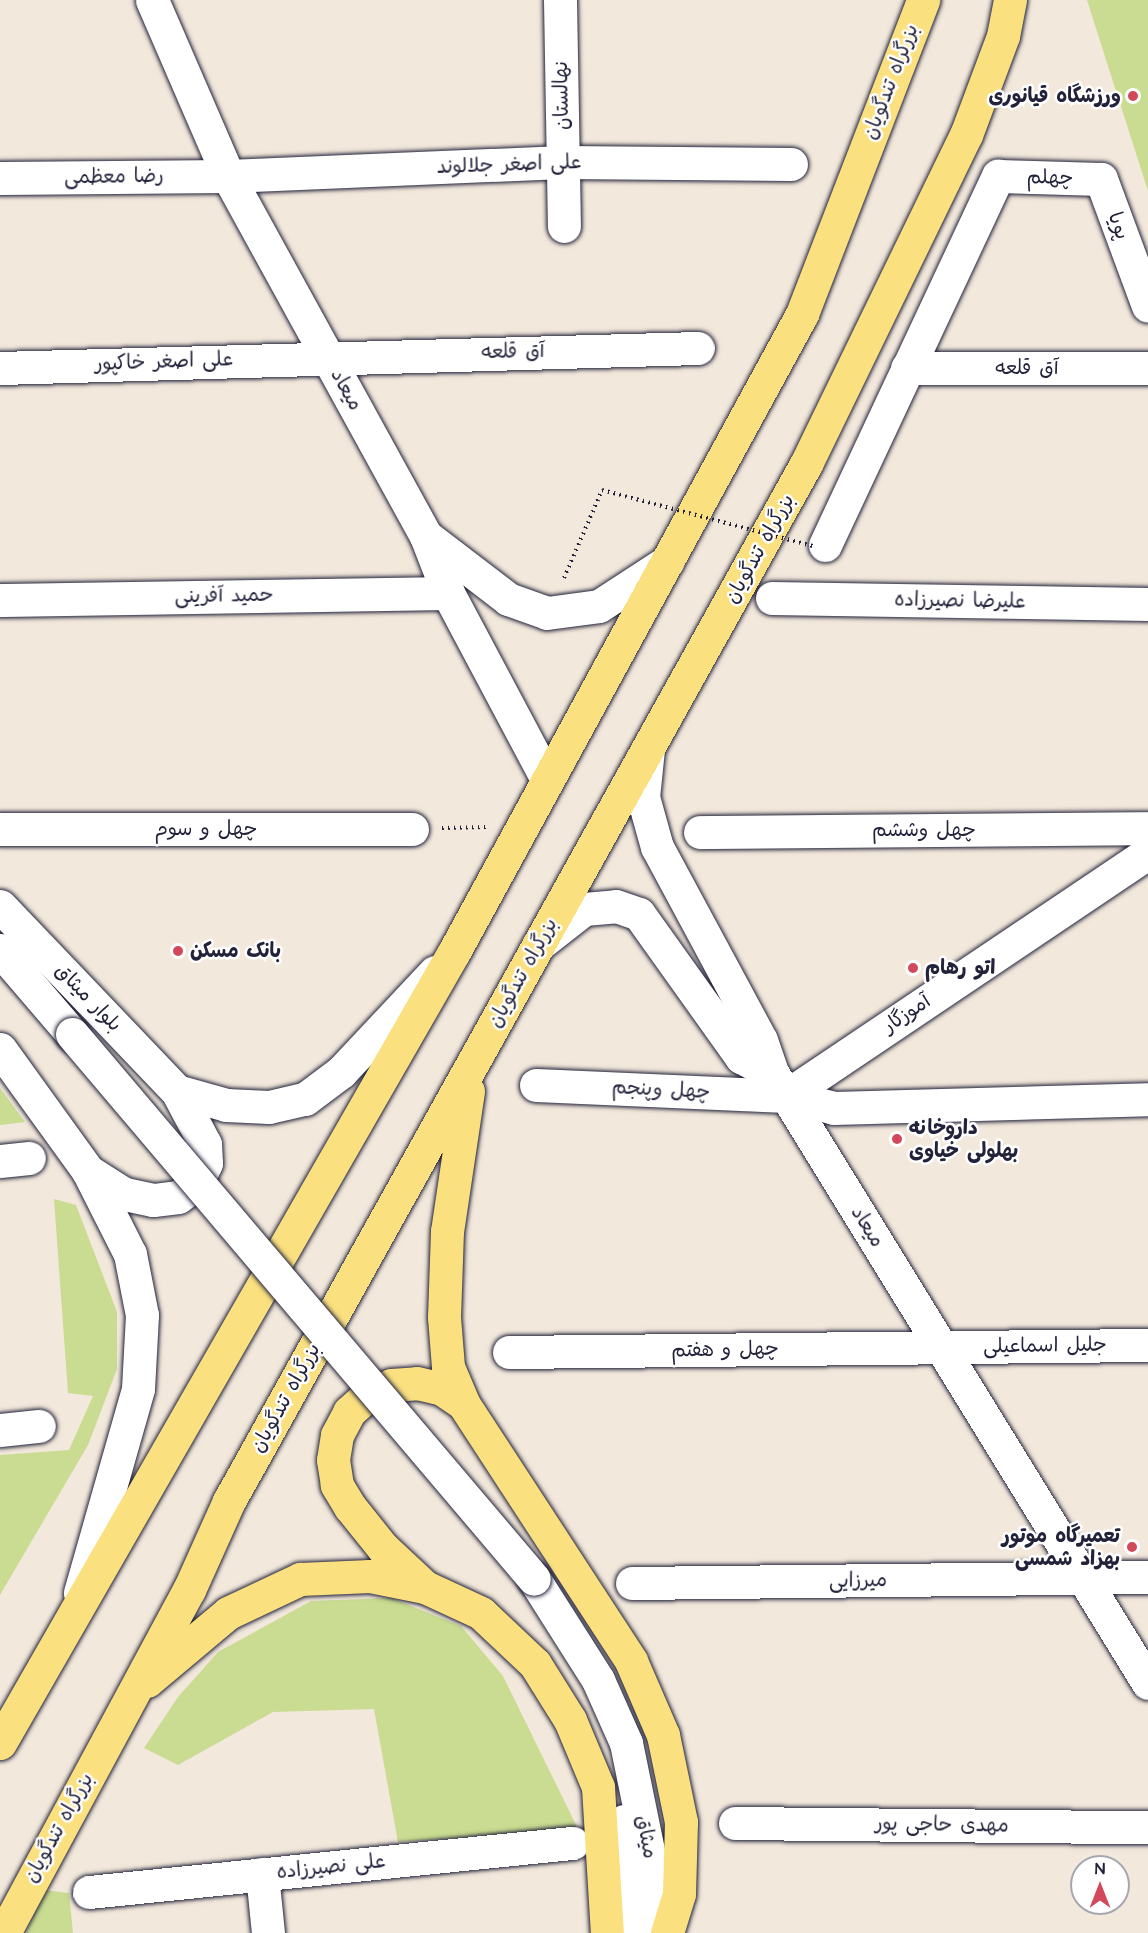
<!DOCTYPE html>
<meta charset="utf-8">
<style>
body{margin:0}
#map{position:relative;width:1148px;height:1933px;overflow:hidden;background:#f2e8db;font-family:"Architects Daughter","Playpen Sans Arabic",sans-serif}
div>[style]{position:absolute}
.green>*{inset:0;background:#c9dc91}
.path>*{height:4px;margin-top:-2px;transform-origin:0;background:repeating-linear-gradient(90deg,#22223b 0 1.5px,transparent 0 6px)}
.roads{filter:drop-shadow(0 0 2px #22223b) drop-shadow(0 0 2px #22223b)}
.minor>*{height:33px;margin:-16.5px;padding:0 16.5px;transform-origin:16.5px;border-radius:16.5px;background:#fff}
.tertiary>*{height:33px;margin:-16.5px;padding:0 16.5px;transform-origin:16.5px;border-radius:16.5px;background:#fff}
.secondary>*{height:33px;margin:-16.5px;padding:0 16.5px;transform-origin:16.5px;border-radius:16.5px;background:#fff}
.trunk>*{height:33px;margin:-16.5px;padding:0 16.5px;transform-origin:16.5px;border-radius:16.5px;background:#fbe080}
.path-bridge>*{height:4px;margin-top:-2px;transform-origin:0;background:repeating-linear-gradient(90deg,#22223b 0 1.5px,transparent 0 6px)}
.bridges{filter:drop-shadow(0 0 2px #22223b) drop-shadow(0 0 2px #22223b)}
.tertiary-bridge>*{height:33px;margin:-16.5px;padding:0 16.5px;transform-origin:16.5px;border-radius:16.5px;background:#fff}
.dots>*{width:16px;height:16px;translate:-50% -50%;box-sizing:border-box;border:3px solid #fff;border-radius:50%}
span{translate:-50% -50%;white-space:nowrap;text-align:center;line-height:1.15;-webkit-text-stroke:5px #fff;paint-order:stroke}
.street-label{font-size:20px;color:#22223b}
.poi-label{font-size:20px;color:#22223b;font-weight:700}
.right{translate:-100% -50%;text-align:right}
.left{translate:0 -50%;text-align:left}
.north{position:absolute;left:1070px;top:1855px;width:60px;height:60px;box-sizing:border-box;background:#fff;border:2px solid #a7a7b1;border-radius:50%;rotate:0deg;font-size:16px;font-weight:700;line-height:24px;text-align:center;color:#22223b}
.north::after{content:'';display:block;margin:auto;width:21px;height:27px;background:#d1495b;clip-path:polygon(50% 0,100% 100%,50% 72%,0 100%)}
</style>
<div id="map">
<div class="green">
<i style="clip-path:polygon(1087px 0,1148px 0,1148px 191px)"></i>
<i style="clip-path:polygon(0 1088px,25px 1122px,0 1125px)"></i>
<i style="clip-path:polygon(54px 1199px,76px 1205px,117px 1312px,117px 1369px,88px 1445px,0 1595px,0 1455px,69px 1450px,93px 1396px,68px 1393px)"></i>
<i style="clip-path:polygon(391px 1598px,461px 1626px,503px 1676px,578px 1829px,398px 1842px,374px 1709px,273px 1712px,178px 1765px,144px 1748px,178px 1697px,218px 1652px,311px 1601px)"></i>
<i style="clip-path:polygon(44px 1890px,69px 1893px,73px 1933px,26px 1933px)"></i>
</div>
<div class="path">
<i style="left:564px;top:578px;width:96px;rotate:-66.6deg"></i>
<i style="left:442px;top:828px;width:44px;rotate:-1.3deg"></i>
</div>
<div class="roads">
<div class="minor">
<i style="left:560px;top:0;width:226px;rotate:89deg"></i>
<i style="left:0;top:178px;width:228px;rotate:-0.5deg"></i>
<i style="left:228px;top:176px;width:335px;rotate:-2.4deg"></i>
<i style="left:563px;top:162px;width:228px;rotate:0.5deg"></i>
<i style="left:0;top:368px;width:698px;rotate:-1.64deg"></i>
<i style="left:907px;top:368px;width:241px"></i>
<i style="left:825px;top:545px;width:408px;rotate:-64.9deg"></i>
<i style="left:998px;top:176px;width:103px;rotate:1.7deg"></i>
<i style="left:1101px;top:179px;width:135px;rotate:69.7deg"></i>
<i style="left:772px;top:598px;width:376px;rotate:0.9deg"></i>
<i style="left:0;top:600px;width:448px;rotate:-0.9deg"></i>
<i style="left:0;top:829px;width:412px"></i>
<i style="left:700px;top:832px;width:448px;rotate:-0.5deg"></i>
<i style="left:536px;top:1085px;width:250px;rotate:2.5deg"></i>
<i style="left:786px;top:1096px;width:49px;rotate:14deg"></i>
<i style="left:834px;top:1108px;width:314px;rotate:-1.6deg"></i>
<i style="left:509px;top:1352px;width:639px;rotate:-0.63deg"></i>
<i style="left:0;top:1430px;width:39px;rotate:-6deg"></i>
<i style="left:632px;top:1583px;width:516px;rotate:-0.67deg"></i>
<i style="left:735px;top:1823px;width:413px;rotate:0.6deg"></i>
<i style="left:262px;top:1874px;width:59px;rotate:84.2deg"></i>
<i style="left:89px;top:1892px;width:486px;rotate:-5.8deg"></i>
</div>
<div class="tertiary">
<i style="left:152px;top:0;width:192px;rotate:66.6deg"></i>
<i style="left:228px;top:176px;width:411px;rotate:61.2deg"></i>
<i style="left:426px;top:536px;width:61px;rotate:68.9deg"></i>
<i style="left:448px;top:593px;width:208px;rotate:62deg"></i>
<i style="left:426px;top:536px;width:103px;rotate:37.5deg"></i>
<i style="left:508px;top:599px;width:41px;rotate:19.7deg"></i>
<i style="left:547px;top:613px;width:52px;rotate:-7.7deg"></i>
<i style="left:599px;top:606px;width:82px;rotate:-33.1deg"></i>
<i style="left:648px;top:749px;width:48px;rotate:95.9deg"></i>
<i style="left:643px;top:797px;width:52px;rotate:74.4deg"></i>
<i style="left:657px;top:847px;width:219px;rotate:61.7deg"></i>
<i style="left:761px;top:1040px;width:36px;rotate:71deg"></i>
<i style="left:773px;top:1074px;width:715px;rotate:58.38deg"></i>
<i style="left:538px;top:945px;width:58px;rotate:-38deg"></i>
<i style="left:584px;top:909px;width:32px;rotate:-5deg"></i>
<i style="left:616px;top:906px;width:24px;rotate:19deg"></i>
<i style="left:639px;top:914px;width:176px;rotate:54.5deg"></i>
<i style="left:741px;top:1057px;width:36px;rotate:28deg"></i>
<i style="left:0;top:950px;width:111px;rotate:49.4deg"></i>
<i style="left:786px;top:1096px;width:436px;rotate:-33.9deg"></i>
<i style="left:0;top:1161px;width:29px;rotate:-6deg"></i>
<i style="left:534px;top:1579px;width:120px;rotate:57.6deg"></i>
<i style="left:598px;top:1680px;width:69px;rotate:66deg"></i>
<i style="left:626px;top:1743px;width:139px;rotate:78.4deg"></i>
<i style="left:654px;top:1879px;width:54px;rotate:88.9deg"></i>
<i style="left:624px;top:1821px;width:112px;rotate:87.4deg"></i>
</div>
<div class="secondary">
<i style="left:0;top:906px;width:256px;rotate:46.3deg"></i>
<i style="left:177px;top:1091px;width:60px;rotate:62.2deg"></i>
<i style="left:205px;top:1144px;width:19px;rotate:87deg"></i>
<i style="left:206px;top:1163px;width:23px;rotate:115deg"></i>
<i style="left:196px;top:1184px;width:22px;rotate:144deg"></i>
<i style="left:178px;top:1197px;width:25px;rotate:173deg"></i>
<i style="left:153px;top:1200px;width:30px;rotate:-168deg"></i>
<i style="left:124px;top:1194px;width:43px;rotate:-147.4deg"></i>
<i style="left:0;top:1049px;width:150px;rotate:54.2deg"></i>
<i style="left:88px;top:1171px;width:93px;rotate:63.2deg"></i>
<i style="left:130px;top:1254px;width:62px;rotate:78.9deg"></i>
<i style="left:142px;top:1315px;width:74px;rotate:93.1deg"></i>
<i style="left:138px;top:1389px;width:212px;rotate:105.9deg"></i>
<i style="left:177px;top:1091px;width:51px;rotate:15.9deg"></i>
<i style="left:226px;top:1105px;width:43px;rotate:2.7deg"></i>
<i style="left:269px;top:1107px;width:37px;rotate:-13deg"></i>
<i style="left:305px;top:1099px;width:45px;rotate:-36.9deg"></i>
<i style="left:341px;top:1072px;width:137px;rotate:-46.8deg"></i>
</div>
<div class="trunk">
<i style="left:468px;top:1091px;width:142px;rotate:98.5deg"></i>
<i style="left:447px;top:1231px;width:86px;rotate:92deg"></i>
<i style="left:444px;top:1317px;width:50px;rotate:85.4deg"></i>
<i style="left:448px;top:1367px;width:39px;rotate:67deg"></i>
<i style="left:463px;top:1403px;width:308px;rotate:56.9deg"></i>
<i style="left:631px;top:1661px;width:81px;rotate:66.6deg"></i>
<i style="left:663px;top:1735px;width:89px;rotate:78.3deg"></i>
<i style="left:681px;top:1822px;width:72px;rotate:91.6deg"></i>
<i style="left:679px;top:1894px;width:41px;rotate:107.1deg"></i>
<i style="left:425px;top:1587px;width:57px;rotate:-137.1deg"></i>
<i style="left:383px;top:1548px;width:53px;rotate:-128.8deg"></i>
<i style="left:350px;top:1507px;width:26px;rotate:-121deg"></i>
<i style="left:337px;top:1485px;width:25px;rotate:-99deg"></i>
<i style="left:333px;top:1460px;width:25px;rotate:-81deg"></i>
<i style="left:337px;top:1435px;width:26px;rotate:-62deg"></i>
<i style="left:349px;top:1412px;width:25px;rotate:-42deg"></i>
<i style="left:368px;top:1395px;width:25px;rotate:-23deg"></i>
<i style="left:391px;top:1385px;width:26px;rotate:-4deg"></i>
<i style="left:417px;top:1383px;width:26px;rotate:13deg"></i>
<i style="left:442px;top:1389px;width:25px;rotate:34deg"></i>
<i style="left:147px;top:1681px;width:106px;rotate:-40deg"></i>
<i style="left:228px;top:1613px;width:80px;rotate:-25.3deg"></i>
<i style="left:300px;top:1579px;width:70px;rotate:-2.5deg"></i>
<i style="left:370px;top:1576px;width:56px;rotate:11.3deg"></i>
<i style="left:425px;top:1587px;width:62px;rotate:24.9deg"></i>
<i style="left:481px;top:1613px;width:74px;rotate:43.4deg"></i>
<i style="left:535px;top:1664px;width:66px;rotate:58deg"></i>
<i style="left:570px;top:1720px;width:73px;rotate:67.3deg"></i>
<i style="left:598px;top:1787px;width:146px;rotate:86.5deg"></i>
<i style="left:0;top:1743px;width:912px;rotate:-60.15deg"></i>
<i style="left:454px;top:952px;width:727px;rotate:-61.39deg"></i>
<i style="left:802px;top:314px;width:337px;rotate:-68.9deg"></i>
<i style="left:4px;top:1933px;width:390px;rotate:-61.7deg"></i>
<i style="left:189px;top:1590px;width:98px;rotate:-65.8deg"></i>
<i style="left:229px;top:1501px;width:1187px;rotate:-60.91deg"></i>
<i style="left:806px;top:464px;width:366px;rotate:-64.1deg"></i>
<i style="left:966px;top:135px;width:106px;rotate:-69.5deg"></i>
<i style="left:1003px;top:36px;width:37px;rotate:-79deg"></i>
</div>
</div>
<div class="path-bridge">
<i style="left:602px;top:490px;width:218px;rotate:14.9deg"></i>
</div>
<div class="bridges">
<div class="tertiary-bridge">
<i style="left:72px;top:1034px;width:714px;rotate:49.71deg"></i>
</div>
</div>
<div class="dots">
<i style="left:1133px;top:96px;background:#d1495b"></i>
<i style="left:178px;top:951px;background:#d1495b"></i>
<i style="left:913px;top:968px;background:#d1495b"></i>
<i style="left:897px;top:1139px;background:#d1495b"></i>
<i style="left:1132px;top:1547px;background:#d1495b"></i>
</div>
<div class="street-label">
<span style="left:891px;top:82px;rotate:-69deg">بزرگراه تندگویان</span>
<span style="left:562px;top:95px;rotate:-91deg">نهالستان</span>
<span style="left:509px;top:165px;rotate:-2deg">علی اصغر جلالوند</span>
<span style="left:114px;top:177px;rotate:-1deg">رضا معظمی</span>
<span style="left:1050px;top:178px;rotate:1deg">چهلم</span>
<span style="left:1118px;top:226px;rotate:70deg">پویا</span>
<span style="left:513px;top:352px;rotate:-1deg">آق قلعه</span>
<span style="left:164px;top:362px;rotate:-2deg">علی اصغر خاکپور</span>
<span style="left:1027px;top:368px">آق قلعه</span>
<span style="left:346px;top:390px;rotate:61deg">میعاد</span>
<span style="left:760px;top:549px;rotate:-61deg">بزرگراه تندگویان</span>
<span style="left:224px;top:596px;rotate:-1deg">حمید آفرینی</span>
<span style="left:960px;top:601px;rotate:1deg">علیرضا نصیرزاده</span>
<span style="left:206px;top:829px">چهل و سوم</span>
<span style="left:924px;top:830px">چهل وششم</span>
<span style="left:523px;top:973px;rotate:-61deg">بزرگراه تندگویان</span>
<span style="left:88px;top:998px;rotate:46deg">بلوار میثاق</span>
<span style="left:907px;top:1014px;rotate:-34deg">آموزگار</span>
<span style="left:661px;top:1090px;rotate:3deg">چهل وپنجم</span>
<span style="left:867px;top:1227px;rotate:58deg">میعاد</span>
<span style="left:1045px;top:1346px;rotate:-1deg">جلیل اسماعیلی</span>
<span style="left:725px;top:1350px;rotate:-1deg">چهل و هفتم</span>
<span style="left:286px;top:1398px;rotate:-61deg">بزرگراه تندگویان</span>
<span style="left:858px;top:1581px;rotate:-1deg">میرزایی</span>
<span style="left:942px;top:1825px;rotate:1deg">مهدی حاجی پور</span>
<span style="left:59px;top:1828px;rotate:-61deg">بزرگراه تندگویان</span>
<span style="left:646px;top:1837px;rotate:80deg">میثاق</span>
<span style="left:331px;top:1867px;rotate:-6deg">علی نصیرزاده</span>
</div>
<div class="poi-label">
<span class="right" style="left:1121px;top:96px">ورزشگاه قیانوری</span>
<span class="left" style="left:190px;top:951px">بانک مسکن</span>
<span class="left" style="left:925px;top:968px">اتو رهام</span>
<span class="left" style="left:909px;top:1140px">داروخانه<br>بهلولی خیاوی</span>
<span class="right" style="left:1120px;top:1548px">تعمیرگاه موتور<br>بهزاد شمسی</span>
</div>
<div class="north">N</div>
</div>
